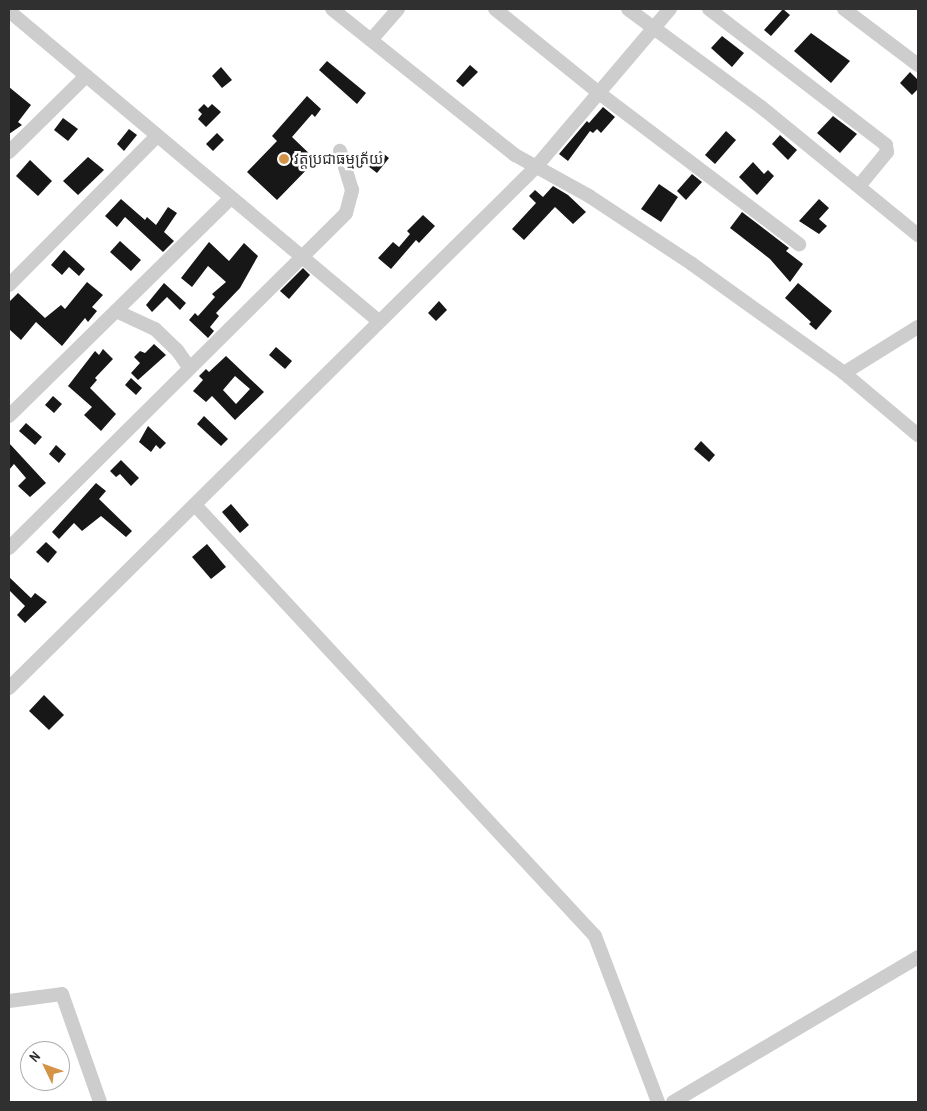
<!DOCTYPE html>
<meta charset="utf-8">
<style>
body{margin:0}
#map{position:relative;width:927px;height:1111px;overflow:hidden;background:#fff;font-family:"Archivo Narrow","Noto Sans Khmer",sans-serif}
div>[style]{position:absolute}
.building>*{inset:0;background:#171717}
.minor>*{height:14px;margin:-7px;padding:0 7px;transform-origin:7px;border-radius:7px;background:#cdcdcd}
.dots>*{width:14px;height:14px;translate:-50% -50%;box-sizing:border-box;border:2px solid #fff;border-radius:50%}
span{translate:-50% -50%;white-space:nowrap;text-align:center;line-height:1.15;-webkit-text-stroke:5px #fff;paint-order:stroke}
.poi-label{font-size:15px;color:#303030}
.left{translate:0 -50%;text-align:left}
.frame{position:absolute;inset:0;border:10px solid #303030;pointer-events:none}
.north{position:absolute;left:20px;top:1041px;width:50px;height:50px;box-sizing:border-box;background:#fff;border:1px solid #acacac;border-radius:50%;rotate:312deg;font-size:14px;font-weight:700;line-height:20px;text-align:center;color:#303030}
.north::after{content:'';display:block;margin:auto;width:18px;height:22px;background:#d49346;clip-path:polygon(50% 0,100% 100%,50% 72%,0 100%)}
</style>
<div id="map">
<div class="building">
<i style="clip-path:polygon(783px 9px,790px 15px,771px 36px,764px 30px)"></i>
<i style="clip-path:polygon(811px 33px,850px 61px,831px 83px,794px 51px)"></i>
<i style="clip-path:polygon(722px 36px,744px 53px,732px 67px,711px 48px)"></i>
<i style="clip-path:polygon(327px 61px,366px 93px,357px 104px,319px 70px)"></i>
<i style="clip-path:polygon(470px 65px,478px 72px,463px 87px,456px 81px)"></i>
<i style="clip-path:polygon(221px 67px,232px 80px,222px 88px,212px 76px)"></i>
<i style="clip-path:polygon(910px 72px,918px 80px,918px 89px,912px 95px,900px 83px)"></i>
<i style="clip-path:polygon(9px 87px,31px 105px,18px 122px,22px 125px,9px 134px)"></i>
<i style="clip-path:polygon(307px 96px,321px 109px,315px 117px,312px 114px,292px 137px,316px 160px,277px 200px,247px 172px,277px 141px,272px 136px)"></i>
<i style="clip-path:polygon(204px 104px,208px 108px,212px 104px,221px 112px,206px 127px,198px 119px,202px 114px,198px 110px)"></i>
<i style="clip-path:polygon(603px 107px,615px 117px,601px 133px,597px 129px,593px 133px,590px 131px,568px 161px,559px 154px,587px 121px,589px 123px)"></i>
<i style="clip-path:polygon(833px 116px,857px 134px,840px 153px,817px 133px)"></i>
<i style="clip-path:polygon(63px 118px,78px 129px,68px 141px,54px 130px)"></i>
<i style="clip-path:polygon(129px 129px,137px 135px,124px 151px,117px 144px)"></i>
<i style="clip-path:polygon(726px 131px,736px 140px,715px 164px,705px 155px)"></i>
<i style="clip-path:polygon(217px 133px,224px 140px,213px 151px,206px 144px)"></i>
<i style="clip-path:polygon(780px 135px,797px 150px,788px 160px,772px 144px)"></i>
<i style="clip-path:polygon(380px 151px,389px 158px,377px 173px,368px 166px)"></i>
<i style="clip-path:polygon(88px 157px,104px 170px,78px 195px,63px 181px)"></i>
<i style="clip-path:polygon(30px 160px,52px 181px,38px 196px,16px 176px)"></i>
<i style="clip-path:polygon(753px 162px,764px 174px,768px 170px,774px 176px,757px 195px,739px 177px)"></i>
<i style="clip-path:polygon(692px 174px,702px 182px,686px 200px,677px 191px)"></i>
<i style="clip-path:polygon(659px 184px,678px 197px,661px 222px,641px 209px)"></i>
<i style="clip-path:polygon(553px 186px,568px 195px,586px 212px,573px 224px,555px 207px,524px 240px,512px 229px,536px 203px,529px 196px,535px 190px,543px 197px)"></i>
<i style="clip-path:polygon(121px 199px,145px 220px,147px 217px,156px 225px,168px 207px,177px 213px,164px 232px,174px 241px,163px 252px,125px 217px,117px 227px,105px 216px)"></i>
<i style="clip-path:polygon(819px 199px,829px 208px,819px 219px,827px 226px,819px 234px,799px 221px)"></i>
<i style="clip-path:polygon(742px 212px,789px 248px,786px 251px,803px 264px,790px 282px,770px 259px,730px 228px)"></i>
<i style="clip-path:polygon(423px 215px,435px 226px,419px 243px,416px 240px,391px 269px,378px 258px,393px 242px,399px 247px,410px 234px,407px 231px)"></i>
<i style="clip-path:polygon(120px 241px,141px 260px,131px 271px,110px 252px)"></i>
<i style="clip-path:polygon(209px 242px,229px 261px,244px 243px,258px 256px,240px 288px,216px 313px,219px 316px,210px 327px,214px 331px,208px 338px,189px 320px,195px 313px,198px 316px,215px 297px,212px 294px,226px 282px,208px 266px,192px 287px,181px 278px)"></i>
<i style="clip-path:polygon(64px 250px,85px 269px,79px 276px,69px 267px,62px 275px,51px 265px)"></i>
<i style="clip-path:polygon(303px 268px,310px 275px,289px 299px,280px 291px)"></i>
<i style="clip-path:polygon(87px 282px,103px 295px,92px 307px,97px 311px,88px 322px,85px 318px,62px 346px,36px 322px,21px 340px,9px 329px,9px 302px,18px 293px,45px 318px,61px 305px,65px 309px)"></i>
<i style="clip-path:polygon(164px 283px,186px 303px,180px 310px,167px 297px,152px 312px,146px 305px)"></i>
<i style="clip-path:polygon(798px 283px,832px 311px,816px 330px,809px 324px,811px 322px,785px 298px)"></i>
<i style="clip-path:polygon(439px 301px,447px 310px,436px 321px,428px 313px)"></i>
<i style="clip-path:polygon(154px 344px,166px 355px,138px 380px,131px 373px,140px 363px,134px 357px,140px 351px,145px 353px)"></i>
<i style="clip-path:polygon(276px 347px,292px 361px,285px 369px,269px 355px)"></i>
<i style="clip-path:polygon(103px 349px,113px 359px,95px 378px,97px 380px,90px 388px,116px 414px,101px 431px,84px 415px,92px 407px,68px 386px,95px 351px,99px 355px)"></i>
<i style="clip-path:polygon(evenodd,226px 356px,264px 392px,235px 420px,212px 396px,206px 402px,193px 391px,203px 380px,199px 376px,206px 369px,209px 372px,226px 356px,235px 376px,250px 389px,236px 404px,223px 390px,235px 376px)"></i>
<i style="clip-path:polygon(131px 378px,142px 388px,136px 395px,125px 385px)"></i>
<i style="clip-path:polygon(53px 396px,62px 404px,54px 413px,45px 405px)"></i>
<i style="clip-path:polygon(204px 416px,228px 439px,221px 446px,197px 424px)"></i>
<i style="clip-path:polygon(26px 423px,42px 437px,35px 445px,19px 431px)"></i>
<i style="clip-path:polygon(148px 426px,166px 443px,160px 449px,156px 445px,151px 452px,139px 442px)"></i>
<i style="clip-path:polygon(701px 441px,715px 455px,709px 462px,694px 449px)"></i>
<i style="clip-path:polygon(9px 443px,46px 483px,30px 497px,18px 486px,26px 478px,14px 464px,9px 470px)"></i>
<i style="clip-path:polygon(56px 445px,66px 454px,59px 463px,49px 454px)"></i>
<i style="clip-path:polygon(121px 460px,139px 478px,131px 486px,120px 474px,116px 477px,110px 471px)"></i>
<i style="clip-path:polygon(96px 483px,106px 491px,99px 499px,132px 531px,126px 537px,101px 516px,82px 531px,74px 523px,59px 539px,52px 532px)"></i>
<i style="clip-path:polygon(231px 504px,249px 525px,240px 533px,222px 512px)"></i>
<i style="clip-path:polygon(46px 542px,57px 552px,48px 563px,36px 552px)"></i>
<i style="clip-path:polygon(207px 544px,226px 567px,211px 579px,192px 557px)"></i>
<i style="clip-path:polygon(9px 577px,31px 598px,35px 593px,47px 602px,25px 623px,17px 615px,25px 606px,9px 590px)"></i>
<i style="clip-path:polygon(44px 695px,64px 715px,49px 730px,29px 711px)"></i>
</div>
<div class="minor">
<i style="left:332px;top:9px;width:234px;rotate:38.6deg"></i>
<i style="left:515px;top:155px;width:85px;rotate:29deg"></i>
<i style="left:589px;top:196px;width:123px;rotate:33.4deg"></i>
<i style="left:692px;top:264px;width:187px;rotate:35.6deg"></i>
<i style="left:844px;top:373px;width:97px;rotate:40deg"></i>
<i style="left:495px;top:9px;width:134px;rotate:38.9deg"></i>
<i style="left:599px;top:93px;width:251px;rotate:37.1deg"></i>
<i style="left:628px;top:9px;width:165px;rotate:36.4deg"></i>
<i style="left:761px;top:107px;width:203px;rotate:39.2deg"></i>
<i style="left:709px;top:9px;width:223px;rotate:37.5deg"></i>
<i style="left:886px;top:145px;width:7px;rotate:82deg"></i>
<i style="left:887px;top:152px;width:44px;rotate:129.5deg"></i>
<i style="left:844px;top:9px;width:93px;rotate:37.1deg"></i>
<i style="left:9px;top:11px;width:483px;rotate:40deg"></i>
<i style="left:371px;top:40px;width:41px;rotate:-48.9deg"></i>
<i style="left:9px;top:152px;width:108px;rotate:-44.6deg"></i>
<i style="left:9px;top:285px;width:210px;rotate:-45.2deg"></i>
<i style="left:116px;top:311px;width:43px;rotate:24.8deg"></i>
<i style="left:155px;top:329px;width:30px;rotate:44deg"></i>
<i style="left:177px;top:350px;width:21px;rotate:55deg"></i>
<i style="left:844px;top:373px;width:87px;rotate:-31.9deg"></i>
<i style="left:9px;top:416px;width:311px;rotate:-44.5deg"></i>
<i style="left:195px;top:505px;width:588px;rotate:47.14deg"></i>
<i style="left:595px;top:936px;width:178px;rotate:69.2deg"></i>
<i style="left:9px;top:548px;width:475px;rotate:-44.8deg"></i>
<i style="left:346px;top:213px;width:24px;rotate:-75deg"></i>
<i style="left:352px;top:190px;width:41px;rotate:-107.1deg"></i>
<i style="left:9px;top:688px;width:740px;rotate:-44.67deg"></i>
<i style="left:535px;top:168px;width:209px;rotate:-49.7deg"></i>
<i style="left:9px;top:1001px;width:53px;rotate:-7.5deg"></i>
<i style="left:62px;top:994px;width:114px;rotate:70.6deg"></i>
<i style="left:673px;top:1102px;width:285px;rotate:-30.6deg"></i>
</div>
<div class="dots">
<i style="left:284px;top:159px;background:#d49346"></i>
</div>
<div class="poi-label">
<span class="left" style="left:294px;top:159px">វត្តប្រជាធម្មត្រ័យ</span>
</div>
<div class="frame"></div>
<div class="north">N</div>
</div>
